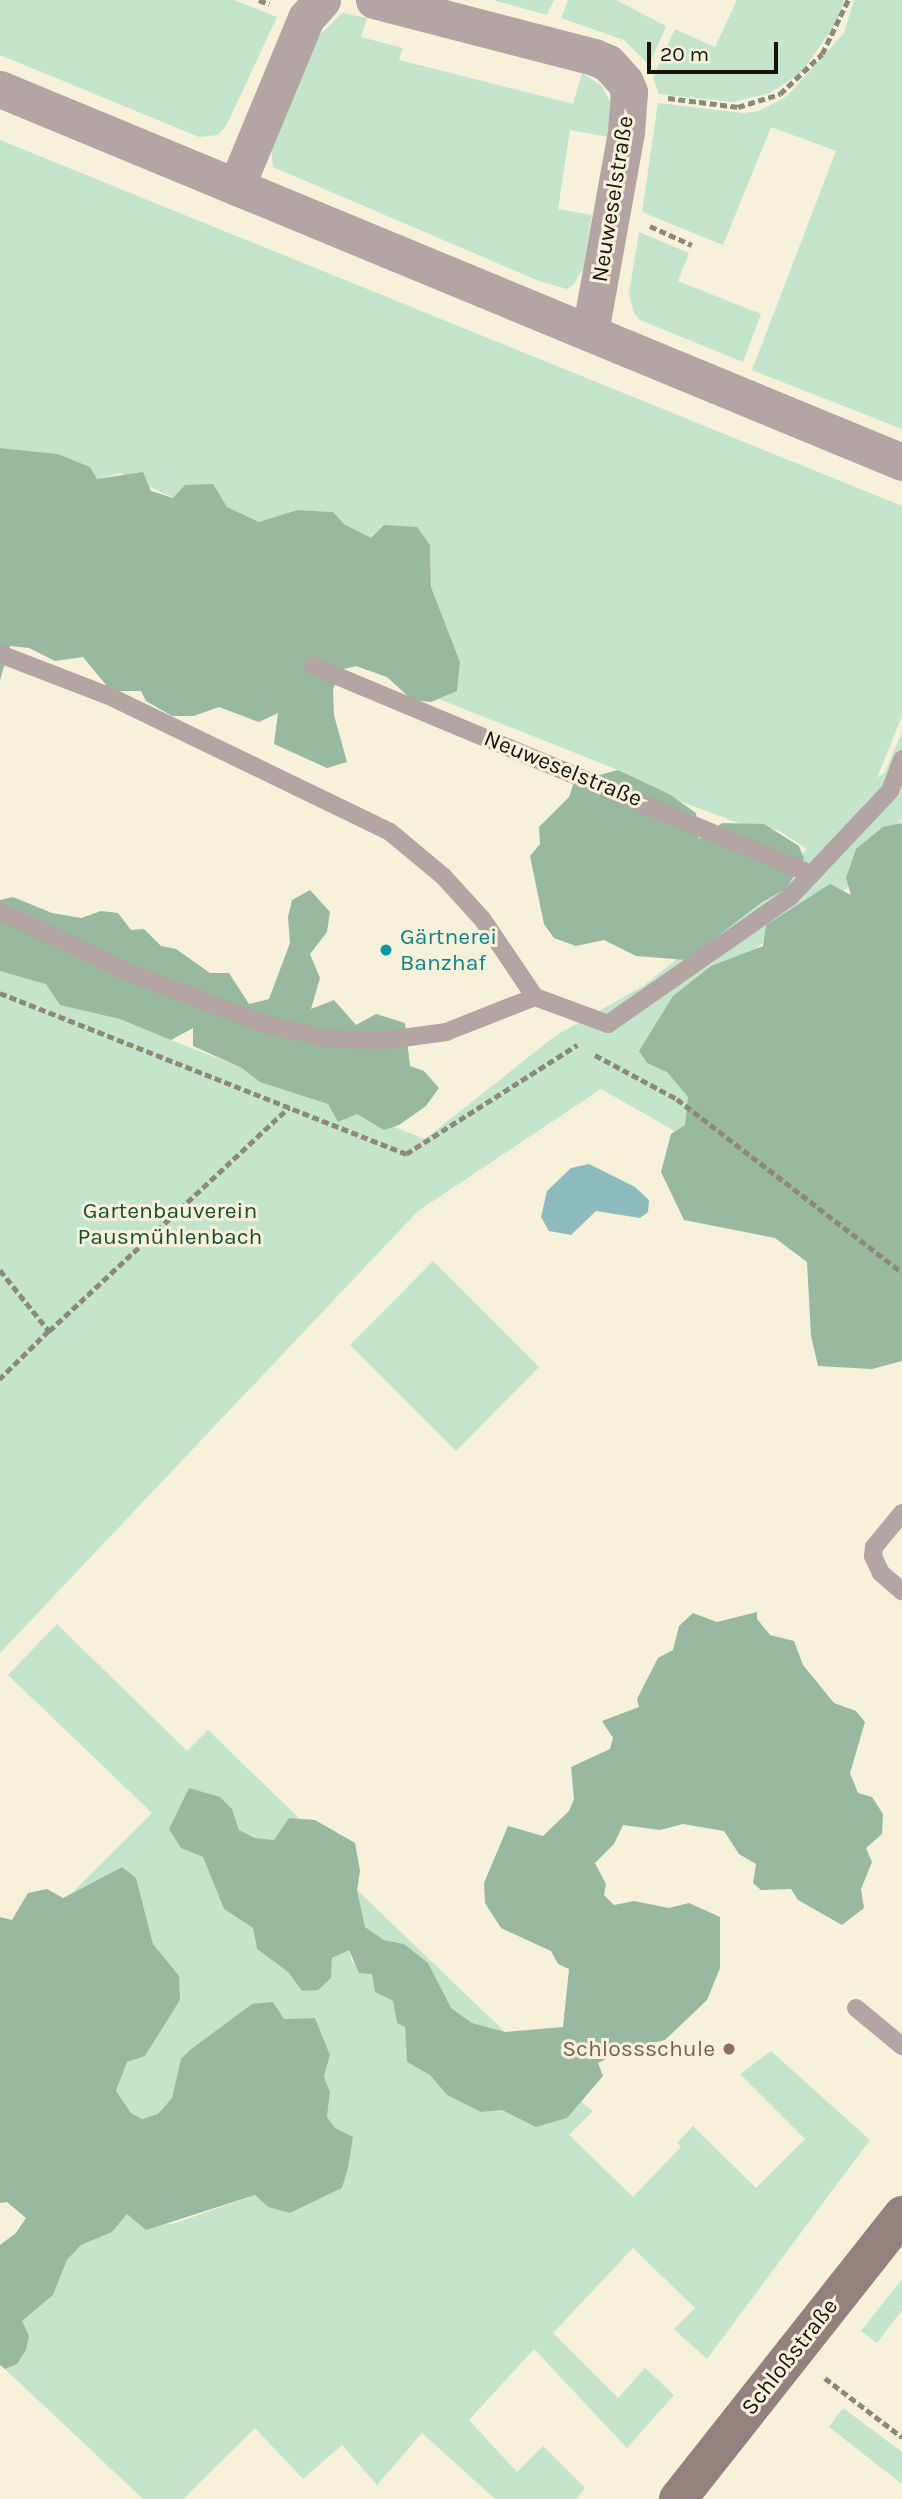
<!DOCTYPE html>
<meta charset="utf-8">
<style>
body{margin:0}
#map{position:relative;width:902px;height:2499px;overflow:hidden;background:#f6f1d9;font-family:Karla,sans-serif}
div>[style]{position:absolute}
.green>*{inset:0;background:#c5e4ce}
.forest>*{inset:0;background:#98b8a1}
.water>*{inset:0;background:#8dbbbe}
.path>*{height:4.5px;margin-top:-2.25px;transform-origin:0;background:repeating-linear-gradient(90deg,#8c8978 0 7px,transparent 0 10.5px)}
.lane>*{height:18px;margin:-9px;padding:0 9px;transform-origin:9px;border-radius:9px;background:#b2a5a4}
.street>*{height:37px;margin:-18.5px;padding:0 18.5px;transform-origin:18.5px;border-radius:18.5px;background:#b2a5a4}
.secondary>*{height:38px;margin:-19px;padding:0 19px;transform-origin:19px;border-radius:19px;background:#938180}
.dots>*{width:19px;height:19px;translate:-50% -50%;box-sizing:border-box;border:4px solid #f6f1d9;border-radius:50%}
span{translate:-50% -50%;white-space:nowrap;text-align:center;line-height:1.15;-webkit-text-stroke:6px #f6f1d9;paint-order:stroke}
.street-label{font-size:23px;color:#15130b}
.culture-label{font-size:23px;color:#0d838f}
.left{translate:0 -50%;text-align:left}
.park-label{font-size:23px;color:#184e2e}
.education-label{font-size:23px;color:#785e54}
.right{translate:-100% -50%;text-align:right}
.scale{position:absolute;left:647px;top:42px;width:131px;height:32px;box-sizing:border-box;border:4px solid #15130b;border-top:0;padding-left:9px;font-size:21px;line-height:24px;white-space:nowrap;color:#15130b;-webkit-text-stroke:5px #f6f1d9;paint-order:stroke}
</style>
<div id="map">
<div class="green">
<i style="clip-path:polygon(0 0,234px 0,277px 17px,226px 126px,218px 135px,199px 137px,0 55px)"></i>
<i style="clip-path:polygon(493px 0,554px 0,547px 15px)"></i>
<i style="clip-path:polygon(568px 0,616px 0,666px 26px,649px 65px,624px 40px,561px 18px)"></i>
<i style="clip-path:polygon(737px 0,844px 0,838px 20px,802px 72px,770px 93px,732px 102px,659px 94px,653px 77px,675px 29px,715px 47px)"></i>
<i style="clip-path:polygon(854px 0,902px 0,902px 429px,752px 370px,836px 151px,771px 127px,723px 245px,642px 212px,658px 103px,743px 113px,759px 111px,787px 96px,844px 33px)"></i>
<i style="clip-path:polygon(342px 13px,367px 18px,361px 37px,403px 48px,399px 60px,573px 104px,582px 73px,602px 86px,610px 102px,609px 137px,570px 130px,558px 209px,592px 215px,583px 269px,574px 284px,567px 289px,539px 281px,273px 167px,271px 147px,315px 40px)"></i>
<i style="clip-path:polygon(0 140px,902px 506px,902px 716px,877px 778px,885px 772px,902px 732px,902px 818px,870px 868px,825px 907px,774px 934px,694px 998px,884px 1250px,601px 1089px,418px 1211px,0 1653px,0 945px,171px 1040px,425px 1139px,555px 1036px,643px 986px,766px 889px,807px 849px,778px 830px,739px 823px,679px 801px,618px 770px,439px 699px,457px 691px,460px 662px,431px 587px,430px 545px,371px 538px,344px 524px,333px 512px,297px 510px,259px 522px,227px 507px,212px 484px,174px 498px,120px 473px,97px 479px,90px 467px,58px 454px,0 448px)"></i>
<i style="clip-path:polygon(639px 232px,689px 253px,678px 281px,761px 314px,743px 362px,640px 320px,634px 313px,629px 294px)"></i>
<i style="clip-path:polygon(433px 1261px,539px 1367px,456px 1451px,350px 1345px)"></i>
<i style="clip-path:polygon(57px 1624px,187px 1751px,208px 1730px,299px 1818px,289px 1818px,274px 1840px,255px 1838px,239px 1830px,232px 1809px,181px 1848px,203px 1856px,224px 1909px,253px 1928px,257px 1949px,288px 1972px,302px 1991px,318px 1989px,331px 1978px,332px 1958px,349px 1949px,352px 1962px,372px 1974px,375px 1992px,393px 2001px,397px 2023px,405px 2027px,407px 2062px,430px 2075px,447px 2095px,481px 2112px,502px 2110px,536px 2127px,567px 2118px,580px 2101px,593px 2111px,569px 2135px,633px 2197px,681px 2147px,677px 2143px,693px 2126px,756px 2188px,805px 2139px,740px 2074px,771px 2051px,870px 2140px,707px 2359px,674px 2329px,695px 2308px,633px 2248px,553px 2333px,618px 2398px,645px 2368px,674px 2395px,627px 2448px,534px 2349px,469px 2420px,517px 2472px,543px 2446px,585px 2488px,576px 2499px,495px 2499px,422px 2433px,377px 2485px,342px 2445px,303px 2479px,255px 2428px,183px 2499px,143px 2499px,5px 2369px,17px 2364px,22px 2321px,53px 2295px,67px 2260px,81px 2245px,112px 2232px,127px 2213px,138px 2221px,173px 2224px,255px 2195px,268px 2207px,290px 2213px,342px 2188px,353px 2138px,335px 2128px,327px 2117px,330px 2092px,324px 2078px,330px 2055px,315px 2018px,284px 2019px,252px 2004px,181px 2060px,172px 2098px,158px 2115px,142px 2119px,131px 2113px,116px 2091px,127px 2061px,145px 2056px,180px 2000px,153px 1944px,136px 1879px,122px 1867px,72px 1893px,152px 1813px,8px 1675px)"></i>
<i style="clip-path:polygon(357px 1890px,505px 2032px,472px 2023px,451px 2008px,404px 1944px,384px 1940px,365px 1927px)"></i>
<i style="clip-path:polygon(902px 2279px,902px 2310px,877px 2343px,861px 2331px)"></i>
<i style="clip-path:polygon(843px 2408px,902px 2452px,902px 2484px,829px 2427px)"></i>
</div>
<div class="forest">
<i style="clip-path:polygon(0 448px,58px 454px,90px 467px,97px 479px,143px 472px,151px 491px,173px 498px,185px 485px,213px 484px,227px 507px,259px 522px,297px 510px,333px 512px,344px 524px,371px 538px,384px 525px,417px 527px,430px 545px,431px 587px,460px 662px,457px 691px,431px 702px,412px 700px,387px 677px,356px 666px,340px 670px,333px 690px,334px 715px,347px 762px,327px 768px,274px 744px,278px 713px,259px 722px,219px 707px,194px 716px,172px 716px,146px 701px,141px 691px,111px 691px,83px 657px,55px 661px,29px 648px,10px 646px,0 680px)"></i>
<i style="clip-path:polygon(618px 770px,669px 794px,696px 813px,699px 839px,722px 823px,764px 824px,799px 846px,804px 859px,786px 889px,762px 902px,687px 960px,636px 956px,604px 940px,576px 946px,554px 938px,544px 924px,530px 856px,540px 844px,539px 827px,569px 797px,574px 782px)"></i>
<i style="clip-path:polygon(902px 823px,902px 1361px,872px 1369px,818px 1366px,811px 1336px,807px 1262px,775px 1238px,684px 1220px,661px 1172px,671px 1134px,685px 1125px,688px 1097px,667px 1072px,647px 1063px,639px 1051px,673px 996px,711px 966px,763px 946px,766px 925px,830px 884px,851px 895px,846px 878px,856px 849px,883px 827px)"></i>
<i style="clip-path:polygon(310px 890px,330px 912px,327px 932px,310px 954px,320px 978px,311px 1009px,334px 1000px,356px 1025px,376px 1014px,405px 1023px,410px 1066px,424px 1071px,439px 1088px,426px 1106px,399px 1125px,384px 1130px,357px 1114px,338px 1122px,328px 1104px,260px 1082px,242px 1068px,193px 1046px,193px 1028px,171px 1040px,120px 1019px,60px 1005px,46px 984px,0 971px,0 900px,13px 897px,52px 913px,81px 918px,101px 911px,118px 913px,131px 930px,144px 929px,161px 946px,176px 949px,210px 973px,229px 973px,249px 1004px,269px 999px,290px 943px,288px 917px,292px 900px)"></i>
<i style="clip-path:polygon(757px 1612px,757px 1619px,770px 1635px,794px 1641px,803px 1665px,834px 1703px,856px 1711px,865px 1722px,850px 1773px,858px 1793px,872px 1797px,883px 1814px,882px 1834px,866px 1848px,872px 1862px,861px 1889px,864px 1908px,842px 1925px,798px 1900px,791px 1889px,761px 1890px,753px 1883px,756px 1864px,739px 1854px,724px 1831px,683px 1824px,660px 1830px,623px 1825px,614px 1844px,595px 1863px,606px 1884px,604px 1895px,614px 1905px,634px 1901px,669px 1908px,689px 1903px,720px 1917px,720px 1968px,707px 2000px,665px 2040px,627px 2049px,598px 2063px,603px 2076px,567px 2118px,536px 2127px,502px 2110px,481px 2112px,447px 2095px,430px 2075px,407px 2062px,405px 2027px,397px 2023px,393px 2001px,375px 1992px,372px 1974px,359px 1973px,349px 1950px,332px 1958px,331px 1978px,318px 1990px,302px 1991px,288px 1972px,257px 1949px,253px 1928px,224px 1909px,203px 1857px,181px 1848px,169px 1829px,189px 1788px,220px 1797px,232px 1809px,239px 1830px,255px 1838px,274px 1840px,289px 1818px,315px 1820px,355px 1843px,360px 1871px,357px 1890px,365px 1927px,384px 1940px,404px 1944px,428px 1963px,451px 2008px,472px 2023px,505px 2032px,563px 2027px,569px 1969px,558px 1964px,551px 1951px,501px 1928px,485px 1903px,484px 1883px,508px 1826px,543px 1836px,569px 1811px,574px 1799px,571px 1767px,610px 1749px,613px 1738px,602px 1721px,639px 1707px,637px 1699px,658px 1658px,673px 1650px,679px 1626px,693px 1613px,717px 1622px)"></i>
<i style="clip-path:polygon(122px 1867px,136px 1878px,153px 1944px,179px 1976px,180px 2000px,145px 2056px,127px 2062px,116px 2091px,131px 2113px,142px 2119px,158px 2114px,172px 2098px,181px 2059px,190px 2050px,252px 2004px,273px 2002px,284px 2019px,315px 2018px,330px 2055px,324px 2077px,330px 2092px,327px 2117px,335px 2128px,353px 2137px,348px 2168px,342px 2188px,290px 2213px,268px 2207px,255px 2195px,146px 2230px,127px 2214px,112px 2232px,81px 2245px,67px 2260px,53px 2295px,22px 2321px,29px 2336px,26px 2350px,17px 2364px,5px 2369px,0 2365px,0 2245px,16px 2233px,26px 2218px,7px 2202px,0 2203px,0 1917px,12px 1920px,28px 1893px,47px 1889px,63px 1898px)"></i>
</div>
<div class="water">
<i style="clip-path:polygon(589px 1164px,635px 1187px,649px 1200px,648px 1212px,640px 1218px,596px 1211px,571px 1235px,549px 1231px,541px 1217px,547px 1191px,571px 1168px)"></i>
</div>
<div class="path">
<i style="left:259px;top:0;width:11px;rotate:22deg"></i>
<i style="left:668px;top:98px;width:71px;rotate:7.3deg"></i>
<i style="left:738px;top:107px;width:44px;rotate:-17.2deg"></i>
<i style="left:780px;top:94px;width:58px;rotate:-43.6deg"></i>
<i style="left:822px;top:54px;width:60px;rotate:-64.3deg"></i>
<i style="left:650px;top:226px;width:46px;rotate:24.3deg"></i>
<i style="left:0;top:993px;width:437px;rotate:21.6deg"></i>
<i style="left:406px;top:1154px;width:203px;rotate:-32.5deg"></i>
<i style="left:595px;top:1055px;width:93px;rotate:28.2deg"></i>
<i style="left:677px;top:1099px;width:284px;rotate:37.6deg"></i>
<i style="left:0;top:1270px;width:78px;rotate:51.2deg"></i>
<i style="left:49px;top:1331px;width:69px;rotate:135.6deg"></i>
<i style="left:49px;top:1331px;width:328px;rotate:-43deg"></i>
<i style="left:825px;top:2378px;width:97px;rotate:37.5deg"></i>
</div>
<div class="lane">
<i style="left:0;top:654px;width:117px;rotate:21.1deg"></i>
<i style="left:109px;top:696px;width:312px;rotate:25.8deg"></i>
<i style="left:390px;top:832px;width:69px;rotate:39.7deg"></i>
<i style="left:443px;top:876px;width:59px;rotate:47.7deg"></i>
<i style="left:483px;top:920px;width:93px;rotate:56deg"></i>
<i style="left:535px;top:997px;width:78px;rotate:20.3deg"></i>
<i style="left:608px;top:1024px;width:222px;rotate:-34.9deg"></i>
<i style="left:790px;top:897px;width:146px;rotate:-46.7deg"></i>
<i style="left:890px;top:791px;width:34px;rotate:-69deg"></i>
<i style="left:313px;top:666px;width:540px;rotate:22.67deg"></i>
<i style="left:0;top:911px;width:141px;rotate:25.7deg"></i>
<i style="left:127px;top:972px;width:143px;rotate:20.8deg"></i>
<i style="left:261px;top:1023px;width:68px;rotate:13.6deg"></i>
<i style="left:327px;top:1039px;width:60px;rotate:1deg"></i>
<i style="left:387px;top:1040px;width:60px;rotate:-7.7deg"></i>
<i style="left:446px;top:1032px;width:96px;rotate:-21.5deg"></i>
<i style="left:902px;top:1513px;width:44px;rotate:129.5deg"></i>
<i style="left:874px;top:1547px;width:9px;rotate:96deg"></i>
<i style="left:873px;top:1556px;width:19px;rotate:65deg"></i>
<i style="left:881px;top:1573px;width:28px;rotate:41deg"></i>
<i style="left:856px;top:2008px;width:60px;rotate:39.6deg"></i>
</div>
<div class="street">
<i style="left:374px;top:0;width:227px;rotate:14.5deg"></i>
<i style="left:594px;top:57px;width:15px;rotate:23deg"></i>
<i style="left:608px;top:63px;width:25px;rotate:48deg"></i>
<i style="left:625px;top:82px;width:11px;rotate:68deg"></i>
<i style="left:629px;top:92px;width:40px;rotate:94.3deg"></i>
<i style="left:626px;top:132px;width:204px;rotate:100.2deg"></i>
<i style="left:0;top:89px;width:976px;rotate:22.47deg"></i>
<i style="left:236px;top:187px;width:183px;rotate:-67.5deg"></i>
<i style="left:306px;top:18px;width:24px;rotate:-48deg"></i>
</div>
<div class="secondary">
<i style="left:678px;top:2499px;width:362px;rotate:-51.7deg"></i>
</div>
<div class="dots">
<i style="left:386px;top:950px;background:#0f9aa8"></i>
<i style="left:729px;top:2049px;background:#8d6e63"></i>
</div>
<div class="street-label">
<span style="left:613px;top:199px;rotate:-81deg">Neuweselstraße</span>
<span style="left:563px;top:769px;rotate:22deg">Neuweselstraße</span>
<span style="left:790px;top:2357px;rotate:-52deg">Schloßstraße</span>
</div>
<div class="culture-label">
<span class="left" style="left:400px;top:950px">Gärtnerei<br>Banzhaf</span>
</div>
<div class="park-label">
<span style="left:170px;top:1224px">Gartenbauverein<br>Pausmühlenbach</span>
</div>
<div class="education-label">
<span class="right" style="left:715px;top:2049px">Schlossschule</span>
</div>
<div class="scale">20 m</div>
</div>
